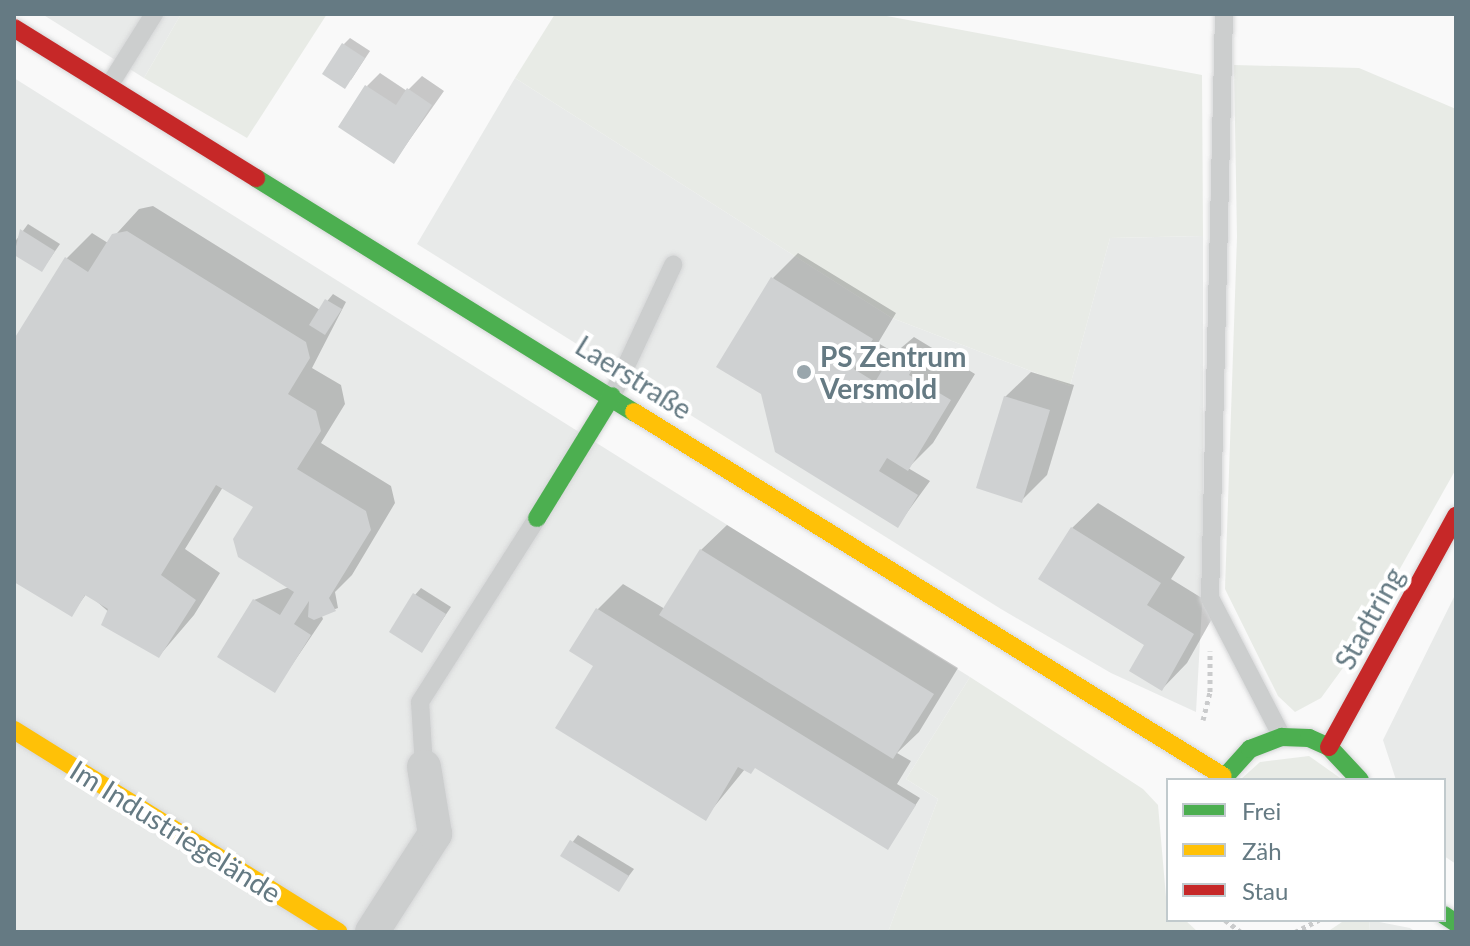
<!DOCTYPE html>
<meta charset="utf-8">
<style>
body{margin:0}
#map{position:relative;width:1470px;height:946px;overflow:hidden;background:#f9f9f9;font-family:Lato,sans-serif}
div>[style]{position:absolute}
.built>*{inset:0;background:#e8eae9}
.green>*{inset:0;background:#e8ebe6}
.shadow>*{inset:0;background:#0003}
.building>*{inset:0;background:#cfd1d2}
.path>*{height:5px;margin-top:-2.5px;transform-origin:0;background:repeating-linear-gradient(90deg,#cacbcc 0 4px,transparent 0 8px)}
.roads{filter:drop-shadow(0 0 2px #d5d6d7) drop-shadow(0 0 2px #d5d6d7)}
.lane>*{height:18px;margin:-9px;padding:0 9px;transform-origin:9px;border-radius:9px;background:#cccece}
.street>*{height:34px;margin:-17px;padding:0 17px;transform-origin:17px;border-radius:17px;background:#cccece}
.fast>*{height:18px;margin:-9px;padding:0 9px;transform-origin:9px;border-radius:9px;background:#4caf50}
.slow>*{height:18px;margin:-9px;padding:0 9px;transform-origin:9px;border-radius:9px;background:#ffc107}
.jam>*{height:18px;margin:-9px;padding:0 9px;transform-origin:9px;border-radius:9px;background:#c62828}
.dots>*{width:22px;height:22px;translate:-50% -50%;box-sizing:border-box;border:4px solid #fff;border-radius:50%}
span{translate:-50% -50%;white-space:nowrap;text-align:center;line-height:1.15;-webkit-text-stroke:8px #fff;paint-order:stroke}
.poi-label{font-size:28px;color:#657a83;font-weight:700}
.left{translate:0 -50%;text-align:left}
.street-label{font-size:28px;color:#657a83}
.frame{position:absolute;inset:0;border:16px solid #657a83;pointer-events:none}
.legend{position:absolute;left:1166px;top:778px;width:280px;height:144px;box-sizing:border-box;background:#fff;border:2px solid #c1cacd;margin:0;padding:10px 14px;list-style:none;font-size:24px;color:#657a83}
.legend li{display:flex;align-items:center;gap:16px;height:40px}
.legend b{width:40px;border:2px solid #c1cacd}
</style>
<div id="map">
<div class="built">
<i style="clip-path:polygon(42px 14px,181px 14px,144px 78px)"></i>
<i style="clip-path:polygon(14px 78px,970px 677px,906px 779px,938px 799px,888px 932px,14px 932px)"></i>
<i style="clip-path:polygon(515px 78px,892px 318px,1070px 386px,1110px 238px,1203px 236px,1203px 588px,1196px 712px,1111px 673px,1001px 609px,417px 244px)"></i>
<i style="clip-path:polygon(1456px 593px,1456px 864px,1444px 856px,1444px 780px,1396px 780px,1383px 740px)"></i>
<i style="clip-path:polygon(1369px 920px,1410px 928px,1416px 932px,1370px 932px)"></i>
</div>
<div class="green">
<i style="clip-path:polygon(181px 14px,327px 14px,247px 138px,144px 78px)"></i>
<i style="clip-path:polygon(555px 14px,876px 14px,1202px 75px,1203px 236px,1110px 238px,1070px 386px,892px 318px,515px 78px)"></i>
<i style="clip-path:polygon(1234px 65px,1359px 68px,1456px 109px,1456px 469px,1348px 661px,1321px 698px,1295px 712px,1278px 696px,1225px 589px,1237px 237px)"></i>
<i style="clip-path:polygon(970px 677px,1143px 789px,1158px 805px,1168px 920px,1185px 920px,1198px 932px,888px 932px,938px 799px,906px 779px)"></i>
<i style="clip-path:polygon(1309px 756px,1343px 780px,1240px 780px,1260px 762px)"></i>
<i style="clip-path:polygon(1345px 920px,1369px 920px,1370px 932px,1327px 932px)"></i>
</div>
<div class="shadow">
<i style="clip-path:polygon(350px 38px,370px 51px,351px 80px,344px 44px)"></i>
<i style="clip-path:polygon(380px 73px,407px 91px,422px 76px,444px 91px,394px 162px,367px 86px)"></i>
<i style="clip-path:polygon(153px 206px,320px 310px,333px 294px,346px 302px,312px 368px,341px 385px,345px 404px,321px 443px,391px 486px,395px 503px,352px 575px,335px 592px,338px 608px,321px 614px,323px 619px,275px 690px,220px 656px,254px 600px,289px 587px,255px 506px,223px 487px,185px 549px,220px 573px,194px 615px,159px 656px,87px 593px,71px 615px,14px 579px,14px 343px,67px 258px,92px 233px,108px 243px,139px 209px)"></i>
<i style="clip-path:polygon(28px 224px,60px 244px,42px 270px,14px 253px,14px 243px)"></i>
<i style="clip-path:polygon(798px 253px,896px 313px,878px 343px,895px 353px,914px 337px,975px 374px,933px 443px,908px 468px,930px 481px,898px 525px,773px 278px)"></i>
<i style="clip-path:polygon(1031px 372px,1074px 385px,1047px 475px,1022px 500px,1005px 397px)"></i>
<i style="clip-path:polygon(1098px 503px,1185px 557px,1171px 579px,1218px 608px,1187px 663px,1162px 689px,1147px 645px,1072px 528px)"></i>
<i style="clip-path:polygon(727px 525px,958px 668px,919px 732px,897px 753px,911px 761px,897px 784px,920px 798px,888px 848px,756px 766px,745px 769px,705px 818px,596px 665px,572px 651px,598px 609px,623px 584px,665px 609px,701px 550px)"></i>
<i style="clip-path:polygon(421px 588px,451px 607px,422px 650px,415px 595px)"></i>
<i style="clip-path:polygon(578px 835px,634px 869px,619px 889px,563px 855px)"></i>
</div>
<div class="building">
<i style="clip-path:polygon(342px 43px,365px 58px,345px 89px,322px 74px)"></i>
<i style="clip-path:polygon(365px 85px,396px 105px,407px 88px,432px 105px,394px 164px,338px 127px)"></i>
<i style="clip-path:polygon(20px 229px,55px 251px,42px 272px,14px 255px)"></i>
<i style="clip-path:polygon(127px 231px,306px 342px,310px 358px,288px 394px,316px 411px,321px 431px,297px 469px,366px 511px,371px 530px,329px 598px,336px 611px,314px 620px,308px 617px,309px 601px,294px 624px,311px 635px,275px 693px,217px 657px,253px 599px,280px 615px,294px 592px,238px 557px,233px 539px,253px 507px,216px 485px,161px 575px,196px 600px,159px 658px,101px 625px,108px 609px,85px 595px,72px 617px,14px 582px,14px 339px,65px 257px,88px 272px,112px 234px)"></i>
<i style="clip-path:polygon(771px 277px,873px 339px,854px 369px,875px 382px,895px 349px,916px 362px,909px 375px,951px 400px,908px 471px,887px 458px,879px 471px,918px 495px,898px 528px,775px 452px,761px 394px,716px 367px)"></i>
<i style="clip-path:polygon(325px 299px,342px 309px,325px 335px,309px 325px)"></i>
<i style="clip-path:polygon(1004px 396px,1050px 410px,1022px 503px,976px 488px)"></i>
<i style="clip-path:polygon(1071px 527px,1161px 583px,1147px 605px,1194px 634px,1162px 691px,1129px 671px,1144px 645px,1038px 579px)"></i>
<i style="clip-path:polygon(700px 549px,934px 694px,893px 759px,659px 615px)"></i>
<i style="clip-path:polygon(413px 593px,446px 614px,422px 653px,389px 632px)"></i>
<i style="clip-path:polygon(596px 608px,916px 805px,888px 850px,755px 768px,751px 774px,738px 767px,706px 821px,555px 728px,593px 666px,569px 651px)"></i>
<i style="clip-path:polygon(570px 840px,629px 876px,619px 892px,560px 856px)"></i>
</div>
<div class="path">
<i style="left:1203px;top:720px;width:29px;rotate:-76deg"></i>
<i style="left:1210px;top:692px;width:41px;rotate:-90deg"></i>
<i style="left:1225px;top:920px;width:20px;rotate:37deg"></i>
<i style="left:1295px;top:932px;width:27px;rotate:-27deg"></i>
</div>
<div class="roads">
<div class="lane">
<i style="left:1224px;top:14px;width:584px;rotate:91.37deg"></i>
<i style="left:1210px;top:598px;width:157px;rotate:62.6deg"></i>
<i style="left:109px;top:86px;width:85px;rotate:-58deg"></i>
<i style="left:612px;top:396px;width:145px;rotate:-65deg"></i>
<i style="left:424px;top:767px;width:65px;rotate:-93.5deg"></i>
<i style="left:420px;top:702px;width:218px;rotate:-57.5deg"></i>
</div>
<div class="street">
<i style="left:372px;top:932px;width:117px;rotate:-57.3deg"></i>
<i style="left:435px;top:834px;width:68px;rotate:-99.3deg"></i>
</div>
<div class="fast">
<i style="left:256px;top:178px;width:445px;rotate:31.8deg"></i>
<i style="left:537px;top:518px;width:143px;rotate:-58.4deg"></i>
<i style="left:1222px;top:780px;width:42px;rotate:-47.9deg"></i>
<i style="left:1250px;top:749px;width:34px;rotate:-21deg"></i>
<i style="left:1282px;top:737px;width:27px;rotate:2deg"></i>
<i style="left:1309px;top:738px;width:22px;rotate:24deg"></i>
<i style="left:1329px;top:747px;width:45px;rotate:46.8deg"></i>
<i style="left:1444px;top:915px;width:14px;rotate:34deg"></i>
</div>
<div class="slow">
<i style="left:634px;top:412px;width:692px;rotate:31.72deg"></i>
<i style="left:14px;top:730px;width:382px;rotate:31.9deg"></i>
</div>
<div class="jam">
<i style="left:14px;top:28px;width:285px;rotate:31.8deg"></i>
<i style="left:1329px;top:747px;width:264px;rotate:-61.2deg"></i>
</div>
</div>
<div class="dots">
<i style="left:804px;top:372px;background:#99a6ac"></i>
</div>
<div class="poi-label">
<span class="left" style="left:820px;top:372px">PS Zentrum<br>Versmold</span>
</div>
<div class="street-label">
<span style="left:634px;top:377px;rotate:32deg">Laerstraße</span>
<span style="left:1369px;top:618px;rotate:-61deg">Stadtring</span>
<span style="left:176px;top:831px;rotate:32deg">Im Industriegelände</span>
</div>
<div class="frame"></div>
<ul class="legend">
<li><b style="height:10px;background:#4caf50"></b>Frei</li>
<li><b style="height:10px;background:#ffc107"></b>Zäh</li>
<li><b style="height:10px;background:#c62828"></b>Stau</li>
</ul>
</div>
